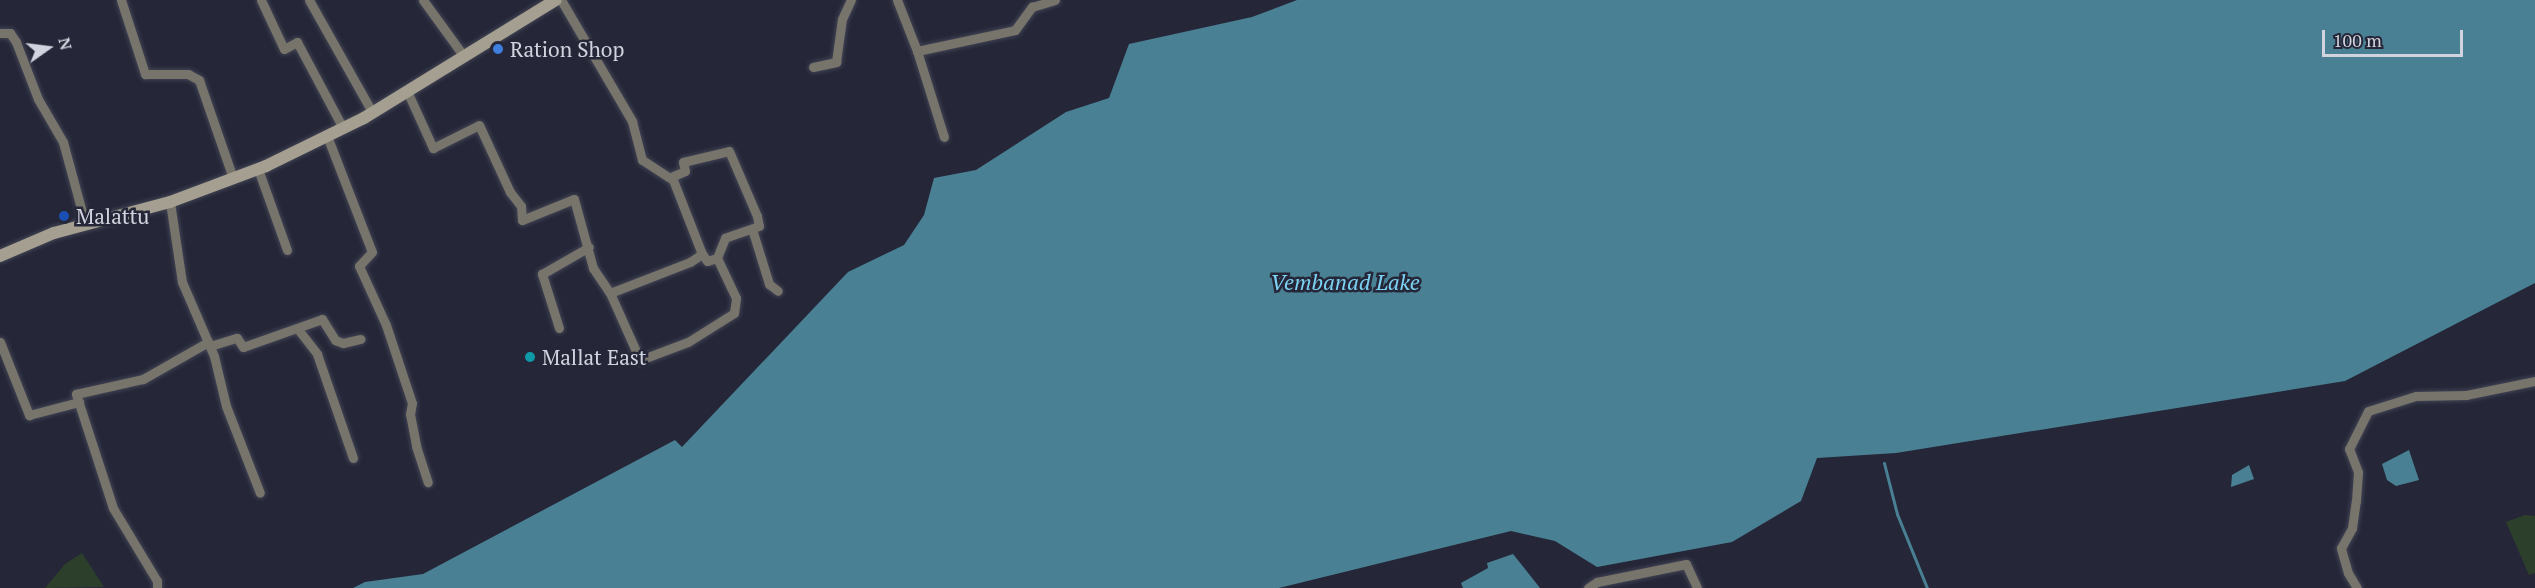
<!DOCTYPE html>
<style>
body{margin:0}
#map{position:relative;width:2535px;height:588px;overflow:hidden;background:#252738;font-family:"PT Serif",serif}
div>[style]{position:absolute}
.green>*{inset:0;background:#2c3f2b}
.water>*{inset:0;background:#4a8094}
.stream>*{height:3px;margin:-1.5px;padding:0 1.5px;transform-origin:1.5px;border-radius:1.5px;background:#4a8094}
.roads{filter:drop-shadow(0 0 2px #414353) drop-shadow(0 0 2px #414353)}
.street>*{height:9px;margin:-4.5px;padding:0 4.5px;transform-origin:4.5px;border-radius:4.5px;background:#77746b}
.secondary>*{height:12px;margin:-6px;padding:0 6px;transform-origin:6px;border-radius:6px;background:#a49f90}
.dots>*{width:16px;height:16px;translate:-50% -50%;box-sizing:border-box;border:3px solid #252738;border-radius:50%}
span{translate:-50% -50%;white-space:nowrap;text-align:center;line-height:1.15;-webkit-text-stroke:5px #252738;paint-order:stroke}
.poi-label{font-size:21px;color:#d1d3de}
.left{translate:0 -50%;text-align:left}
.water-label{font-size:22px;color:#7cd2f2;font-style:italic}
.north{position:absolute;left:18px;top:18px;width:60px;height:60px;-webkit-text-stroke:4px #252738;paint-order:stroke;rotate:76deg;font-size:16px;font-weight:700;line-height:24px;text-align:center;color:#d1d3de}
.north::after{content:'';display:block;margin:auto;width:21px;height:27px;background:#d1d3de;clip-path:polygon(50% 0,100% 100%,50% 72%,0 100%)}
.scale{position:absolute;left:2322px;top:30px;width:141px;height:27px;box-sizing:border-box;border:3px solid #d1d3de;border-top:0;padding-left:8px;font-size:18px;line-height:21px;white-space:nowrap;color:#d1d3de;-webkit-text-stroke:4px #252738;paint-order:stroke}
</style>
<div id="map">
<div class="green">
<i style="clip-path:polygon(2525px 515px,2535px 516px,2535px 573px,2529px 575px,2506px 522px)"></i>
<i style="clip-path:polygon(82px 553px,104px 587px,45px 588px,65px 564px)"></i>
</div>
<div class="water">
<i style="clip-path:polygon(1297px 0,2535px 0,2535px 283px,2345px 381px,1896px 453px,1817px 458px,1801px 501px,1732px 542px,1597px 567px,1555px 541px,1511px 531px,1279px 588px,353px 588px,365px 582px,423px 574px,675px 440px,682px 447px,848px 272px,904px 245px,924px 215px,934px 178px,976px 170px,1066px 112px,1109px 98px,1129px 44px,1252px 17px)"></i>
<i style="clip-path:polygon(2409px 450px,2419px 480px,2396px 486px,2387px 480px,2382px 464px)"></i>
<i style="clip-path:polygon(2249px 465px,2254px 479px,2231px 487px,2232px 475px)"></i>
<i style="clip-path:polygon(1513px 554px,1540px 588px,1463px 588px,1461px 583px,1488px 568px,1487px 563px)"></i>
</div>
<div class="stream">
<i style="left:1884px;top:463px;width:53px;rotate:75.7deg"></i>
<i style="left:1897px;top:514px;width:80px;rotate:67.9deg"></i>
</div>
<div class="roads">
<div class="street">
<i style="left:121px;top:0;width:78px;rotate:72deg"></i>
<i style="left:145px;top:74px;width:43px"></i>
<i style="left:188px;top:74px;width:13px;rotate:29deg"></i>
<i style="left:199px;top:80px;width:104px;rotate:70.9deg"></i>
<i style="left:261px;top:0;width:54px;rotate:64.9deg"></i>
<i style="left:284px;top:49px;width:15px;rotate:-28deg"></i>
<i style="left:297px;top:42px;width:98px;rotate:61.9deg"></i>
<i style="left:309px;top:0;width:129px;rotate:60.6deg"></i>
<i style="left:423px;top:0;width:68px;rotate:54deg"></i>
<i style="left:897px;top:0;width:55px;rotate:68.6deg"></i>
<i style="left:917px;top:51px;width:100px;rotate:-12.1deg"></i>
<i style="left:1015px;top:30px;width:29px;rotate:-54deg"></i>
<i style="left:1032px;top:7px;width:24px;rotate:-17deg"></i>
<i style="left:0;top:33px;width:10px"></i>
<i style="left:10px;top:33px;width:11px;rotate:56deg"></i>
<i style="left:16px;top:42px;width:61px;rotate:68.9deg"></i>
<i style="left:38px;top:99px;width:50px;rotate:59.8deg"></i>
<i style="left:63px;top:142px;width:84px;rotate:74.8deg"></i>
<i style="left:917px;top:51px;width:90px;rotate:72.6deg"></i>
<i style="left:813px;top:67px;width:24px;rotate:-12deg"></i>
<i style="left:836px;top:62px;width:43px;rotate:-82.1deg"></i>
<i style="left:842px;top:19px;width:21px;rotate:-65deg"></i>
<i style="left:407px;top:91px;width:63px;rotate:65.5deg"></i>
<i style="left:433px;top:148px;width:51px;rotate:-26.6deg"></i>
<i style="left:479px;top:125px;width:74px;rotate:65.2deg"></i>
<i style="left:510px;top:192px;width:18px;rotate:52deg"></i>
<i style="left:521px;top:206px;width:14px;rotate:86deg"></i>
<i style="left:522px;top:220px;width:56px;rotate:-22deg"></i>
<i style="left:574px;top:199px;width:72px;rotate:74.6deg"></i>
<i style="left:593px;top:268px;width:30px;rotate:56deg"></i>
<i style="left:610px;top:293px;width:86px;rotate:-21.2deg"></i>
<i style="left:690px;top:262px;width:14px;rotate:-34deg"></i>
<i style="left:702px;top:254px;width:79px;rotate:-111.4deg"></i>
<i style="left:673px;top:180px;width:37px;rotate:-147deg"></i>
<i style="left:642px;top:160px;width:40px;rotate:-104.4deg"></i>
<i style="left:632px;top:121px;width:140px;rotate:-120.4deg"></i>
<i style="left:327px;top:136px;width:124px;rotate:68.8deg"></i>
<i style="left:372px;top:252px;width:19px;rotate:133deg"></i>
<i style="left:359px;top:266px;width:65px;rotate:65.4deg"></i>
<i style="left:386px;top:325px;width:82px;rotate:71.6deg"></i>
<i style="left:412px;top:403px;width:11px;rotate:100deg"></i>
<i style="left:410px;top:414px;width:33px;rotate:79deg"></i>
<i style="left:416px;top:446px;width:38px;rotate:72deg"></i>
<i style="left:258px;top:169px;width:86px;rotate:70.3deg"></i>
<i style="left:671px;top:177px;width:15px;rotate:-23deg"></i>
<i style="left:685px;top:171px;width:9px;rotate:-103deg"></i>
<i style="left:683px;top:162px;width:47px;rotate:-13.4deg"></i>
<i style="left:729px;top:151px;width:71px;rotate:66.7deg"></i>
<i style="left:757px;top:216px;width:10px;rotate:79deg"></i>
<i style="left:759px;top:226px;width:36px;rotate:161deg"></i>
<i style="left:725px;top:238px;width:22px;rotate:112deg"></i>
<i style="left:717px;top:258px;width:10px;rotate:163deg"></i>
<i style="left:707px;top:261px;width:11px;rotate:-124deg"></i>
<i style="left:170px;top:202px;width:81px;rotate:81.5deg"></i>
<i style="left:182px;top:282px;width:81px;rotate:66.6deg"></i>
<i style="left:214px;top:356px;width:51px;rotate:76.5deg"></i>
<i style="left:226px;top:406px;width:93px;rotate:68.7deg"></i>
<i style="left:752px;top:229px;width:58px;rotate:72.8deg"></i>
<i style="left:769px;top:284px;width:11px;rotate:38deg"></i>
<i style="left:610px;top:293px;width:73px;rotate:65.9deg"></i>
<i style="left:640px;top:360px;width:51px;rotate:-20.6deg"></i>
<i style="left:688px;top:342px;width:54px;rotate:-32.2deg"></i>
<i style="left:734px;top:313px;width:15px;rotate:-82deg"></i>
<i style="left:736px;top:298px;width:44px;rotate:-115.4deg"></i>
<i style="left:297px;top:328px;width:33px;rotate:52deg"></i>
<i style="left:317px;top:354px;width:110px;rotate:70.9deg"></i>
<i style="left:559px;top:328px;width:57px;rotate:-107.5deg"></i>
<i style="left:542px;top:274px;width:54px;rotate:-29.9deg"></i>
<i style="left:0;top:342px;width:79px;rotate:68.3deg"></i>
<i style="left:29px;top:415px;width:52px;rotate:-14.6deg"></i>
<i style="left:210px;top:346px;width:28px;rotate:-17deg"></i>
<i style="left:237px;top:338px;width:11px;rotate:56deg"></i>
<i style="left:243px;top:347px;width:84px;rotate:-19.5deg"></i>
<i style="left:322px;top:319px;width:25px;rotate:58deg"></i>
<i style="left:335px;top:340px;width:9px;rotate:21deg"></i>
<i style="left:343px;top:343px;width:18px;rotate:-13deg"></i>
<i style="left:157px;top:588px;width:7px;rotate:-90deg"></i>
<i style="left:157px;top:581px;width:85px;rotate:-121.1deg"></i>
<i style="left:113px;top:508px;width:120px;rotate:-108deg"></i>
<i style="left:76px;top:394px;width:69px;rotate:-12.6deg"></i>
<i style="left:143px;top:379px;width:75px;rotate:-29.6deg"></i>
<i style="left:1588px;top:588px;width:11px;rotate:-34deg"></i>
<i style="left:1597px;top:582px;width:91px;rotate:-11.4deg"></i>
<i style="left:1686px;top:564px;width:26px;rotate:65deg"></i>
<i style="left:2357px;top:588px;width:17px;rotate:-121deg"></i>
<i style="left:2348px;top:573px;width:26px;rotate:-106deg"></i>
<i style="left:2341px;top:548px;width:23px;rotate:-61deg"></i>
<i style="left:2352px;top:528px;width:27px;rotate:-82deg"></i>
<i style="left:2356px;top:501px;width:29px;rotate:-86deg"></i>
<i style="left:2358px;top:472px;width:25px;rotate:-111deg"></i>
<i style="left:2349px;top:449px;width:42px;rotate:-63.4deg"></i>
<i style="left:2368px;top:411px;width:50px;rotate:-17.4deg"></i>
<i style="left:2416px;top:396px;width:50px;rotate:-1.1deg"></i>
<i style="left:2466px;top:395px;width:70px;rotate:-11.5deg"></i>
</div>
<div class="secondary">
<i style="left:0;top:256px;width:59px;rotate:-23.1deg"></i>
<i style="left:54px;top:233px;width:120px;rotate:-15deg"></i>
<i style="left:170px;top:202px;width:103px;rotate:-20.6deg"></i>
<i style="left:266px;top:166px;width:109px;rotate:-26.1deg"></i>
<i style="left:364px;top:118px;width:225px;rotate:-31.6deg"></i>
</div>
</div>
<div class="dots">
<i style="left:498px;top:49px;background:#3f7fe0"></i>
<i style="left:64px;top:216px;background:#1a4fb4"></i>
<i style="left:530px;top:357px;background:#0f9aa8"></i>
</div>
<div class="poi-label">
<span class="left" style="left:510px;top:49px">Ration Shop</span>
<span class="left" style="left:76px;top:216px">Malattu</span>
<span class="left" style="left:542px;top:357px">Mallat East</span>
</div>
<div class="water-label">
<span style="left:1345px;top:282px">Vembanad Lake</span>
</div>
<div class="north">N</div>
<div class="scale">100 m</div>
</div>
